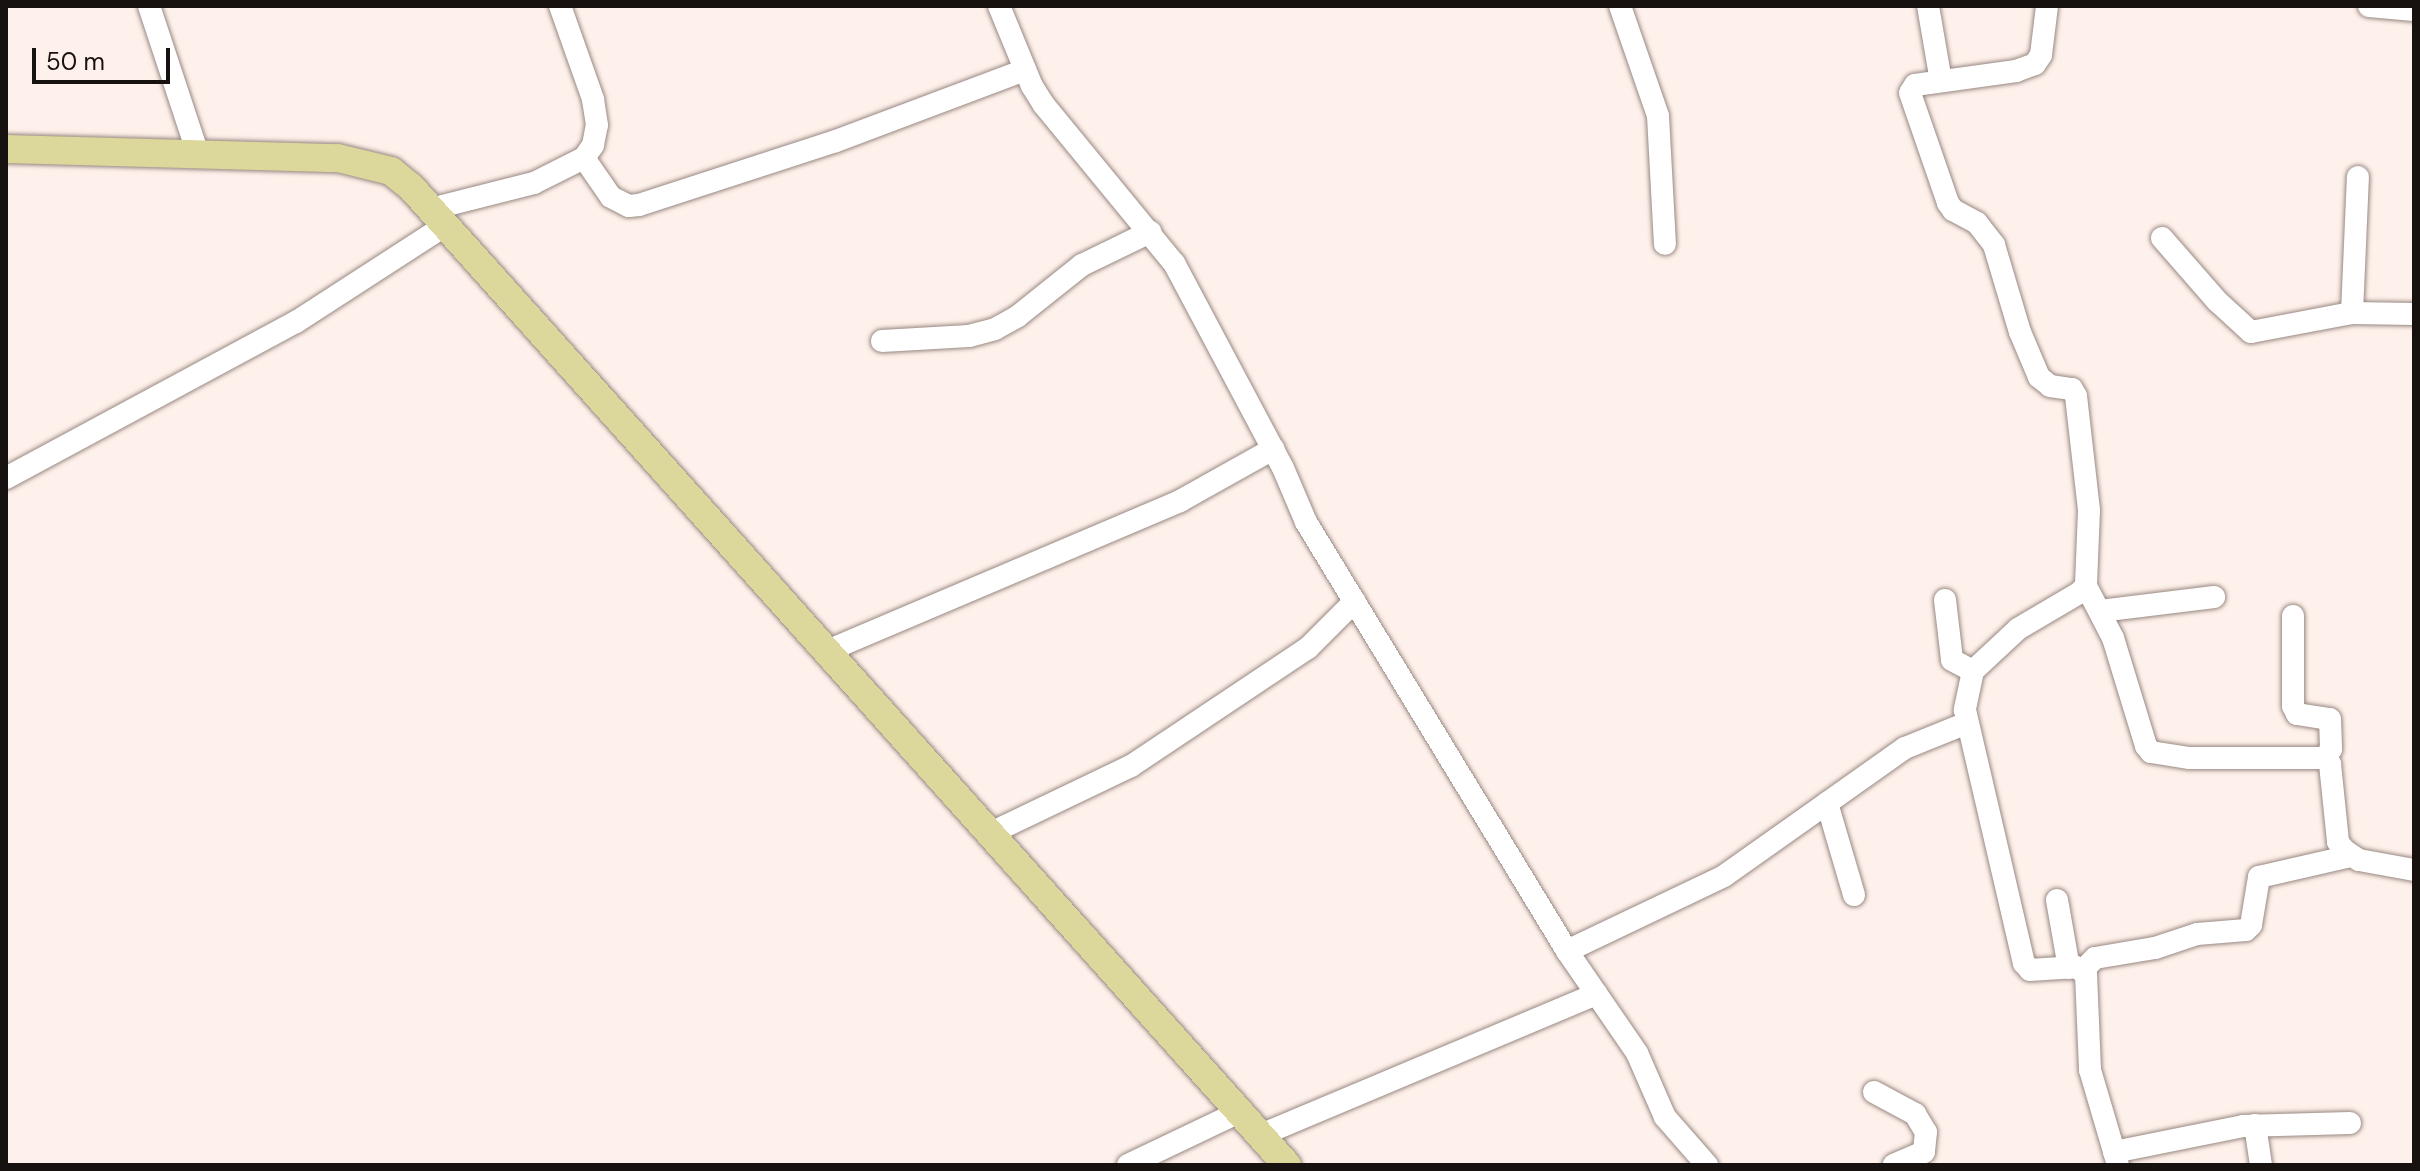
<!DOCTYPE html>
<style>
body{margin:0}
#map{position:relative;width:2420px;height:1171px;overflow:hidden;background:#fef0ea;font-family:"DM Sans",sans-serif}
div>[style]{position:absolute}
.roads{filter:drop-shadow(0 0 2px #988882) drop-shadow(0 0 2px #988882)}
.minor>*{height:22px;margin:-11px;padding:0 11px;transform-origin:11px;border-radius:11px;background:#fff}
.major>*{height:28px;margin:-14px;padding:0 14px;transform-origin:14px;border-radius:14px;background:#dcd79a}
span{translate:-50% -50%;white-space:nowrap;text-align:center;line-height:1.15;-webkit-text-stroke:7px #fef0ea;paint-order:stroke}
.frame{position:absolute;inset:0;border:8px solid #17110f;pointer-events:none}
.scale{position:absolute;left:32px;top:48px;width:138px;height:36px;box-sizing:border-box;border:4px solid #17110f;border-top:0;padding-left:10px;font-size:24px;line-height:28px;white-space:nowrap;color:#17110f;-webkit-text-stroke:6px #fef0ea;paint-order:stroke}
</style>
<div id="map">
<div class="roads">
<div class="minor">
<i style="left:149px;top:6px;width:156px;rotate:71.7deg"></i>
<i style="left:999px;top:6px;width:87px;rotate:67.6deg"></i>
<i style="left:1032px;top:86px;width:22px;rotate:58deg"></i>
<i style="left:1044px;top:105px;width:205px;rotate:50.6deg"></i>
<i style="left:1174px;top:263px;width:232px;rotate:62deg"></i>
<i style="left:1283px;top:468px;width:59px;rotate:66.9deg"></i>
<i style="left:1306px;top:522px;width:502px;rotate:58.68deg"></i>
<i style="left:1567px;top:951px;width:124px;rotate:55.5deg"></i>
<i style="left:1637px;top:1053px;width:70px;rotate:66.4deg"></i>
<i style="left:1665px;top:1117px;width:64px;rotate:48.8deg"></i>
<i style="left:1620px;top:6px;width:116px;rotate:70.9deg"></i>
<i style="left:1658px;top:116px;width:128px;rotate:86.9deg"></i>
<i style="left:1928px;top:6px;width:76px;rotate:80.2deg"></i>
<i style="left:2047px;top:6px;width:49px;rotate:97deg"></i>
<i style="left:2041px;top:55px;width:11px;rotate:124deg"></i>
<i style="left:2035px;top:64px;width:20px;rotate:160deg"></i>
<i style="left:2016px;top:71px;width:102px;rotate:172.1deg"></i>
<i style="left:1915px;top:85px;width:9px;rotate:122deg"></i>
<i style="left:1910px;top:93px;width:116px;rotate:70.9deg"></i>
<i style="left:1948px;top:203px;width:9px;rotate:54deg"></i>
<i style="left:1953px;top:210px;width:27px;rotate:28deg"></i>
<i style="left:1977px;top:223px;width:28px;rotate:52deg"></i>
<i style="left:1994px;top:245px;width:91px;rotate:73.4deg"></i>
<i style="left:2020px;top:332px;width:49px;rotate:67.1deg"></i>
<i style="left:2039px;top:377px;width:14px;rotate:39deg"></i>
<i style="left:2050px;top:386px;width:22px;rotate:8deg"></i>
<i style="left:2072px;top:389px;width:8px;rotate:60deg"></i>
<i style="left:2076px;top:396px;width:115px;rotate:83.5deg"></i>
<i style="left:2089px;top:510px;width:76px;rotate:92.3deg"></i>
<i style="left:2086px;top:586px;width:10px;rotate:135deg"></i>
<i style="left:2079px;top:593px;width:71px;rotate:149.5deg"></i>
<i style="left:2018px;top:629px;width:62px;rotate:137deg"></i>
<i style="left:1973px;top:671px;width:40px;rotate:102deg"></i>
<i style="left:1965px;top:710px;width:260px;rotate:76.9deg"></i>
<i style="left:2024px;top:963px;width:9px;rotate:49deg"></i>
<i style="left:2030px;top:970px;width:46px;rotate:-3.7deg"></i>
<i style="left:2076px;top:967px;width:12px;rotate:35deg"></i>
<i style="left:2086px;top:974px;width:96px;rotate:87.6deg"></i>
<i style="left:2090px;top:1070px;width:99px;rotate:73.6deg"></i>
<i style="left:2369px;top:6px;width:45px;rotate:5.1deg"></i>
<i style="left:584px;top:158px;width:47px;rotate:55.3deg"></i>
<i style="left:611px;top:197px;width:20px;rotate:27deg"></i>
<i style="left:629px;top:206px;width:10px;rotate:-6deg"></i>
<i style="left:639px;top:205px;width:207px;rotate:-18deg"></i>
<i style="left:836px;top:141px;width:202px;rotate:-20.6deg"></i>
<i style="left:431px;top:209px;width:106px;rotate:-14.2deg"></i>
<i style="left:534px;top:183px;width:56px;rotate:-26.6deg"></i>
<i style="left:584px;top:158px;width:16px;rotate:-55deg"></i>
<i style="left:593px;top:145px;width:20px;rotate:-79deg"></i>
<i style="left:597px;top:125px;width:26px;rotate:-99deg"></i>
<i style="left:593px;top:99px;width:99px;rotate:-109.5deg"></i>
<i style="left:2162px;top:238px;width:84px;rotate:48.9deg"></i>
<i style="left:2217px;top:301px;width:46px;rotate:42.4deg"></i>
<i style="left:2251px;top:332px;width:103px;rotate:-10.7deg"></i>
<i style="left:2352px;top:313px;width:62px;rotate:0.9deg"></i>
<i style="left:2352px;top:313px;width:136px;rotate:-87.5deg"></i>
<i style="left:882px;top:341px;width:87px;rotate:-3.3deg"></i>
<i style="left:969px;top:336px;width:27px;rotate:-15deg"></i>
<i style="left:995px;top:329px;width:26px;rotate:-29deg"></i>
<i style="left:1018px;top:316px;width:82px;rotate:-38.6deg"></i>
<i style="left:1082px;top:265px;width:76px;rotate:-25.9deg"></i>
<i style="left:6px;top:478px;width:329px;rotate:-28.3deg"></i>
<i style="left:296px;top:322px;width:179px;rotate:-32.9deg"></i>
<i style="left:2086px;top:586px;width:59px;rotate:62.6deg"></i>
<i style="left:2113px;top:638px;width:113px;rotate:73deg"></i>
<i style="left:2146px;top:746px;width:8px;rotate:50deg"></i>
<i style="left:2151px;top:752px;width:39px;rotate:9deg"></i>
<i style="left:2190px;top:758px;width:135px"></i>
<i style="left:2325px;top:758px;width:8px;rotate:50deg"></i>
<i style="left:2330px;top:764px;width:78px;rotate:84.1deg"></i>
<i style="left:2338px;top:842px;width:10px;rotate:53deg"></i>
<i style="left:2344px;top:850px;width:18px;rotate:34deg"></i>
<i style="left:2359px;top:860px;width:56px;rotate:10.3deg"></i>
<i style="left:1945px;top:600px;width:60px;rotate:83.3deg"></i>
<i style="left:1952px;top:660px;width:24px;rotate:28deg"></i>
<i style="left:2100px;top:611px;width:115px;rotate:-7deg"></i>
<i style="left:2293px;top:616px;width:90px;rotate:90deg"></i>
<i style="left:2293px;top:706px;width:9px;rotate:63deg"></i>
<i style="left:2297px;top:714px;width:33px;rotate:9deg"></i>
<i style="left:2330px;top:719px;width:30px;rotate:88deg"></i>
<i style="left:2331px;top:749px;width:11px;rotate:124deg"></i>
<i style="left:827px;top:651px;width:384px;rotate:-23deg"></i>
<i style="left:1180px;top:501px;width:107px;rotate:-29.2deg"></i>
<i style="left:1827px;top:803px;width:96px;rotate:73.6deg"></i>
<i style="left:991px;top:833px;width:155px;rotate:-25.6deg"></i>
<i style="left:1131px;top:766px;width:213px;rotate:-33.7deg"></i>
<i style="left:1308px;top:648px;width:66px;rotate:-45deg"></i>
<i style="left:2057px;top:900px;width:69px;rotate:80deg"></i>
<i style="left:1567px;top:951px;width:174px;rotate:-25.5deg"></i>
<i style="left:1724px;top:876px;width:222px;rotate:-35.3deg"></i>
<i style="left:1905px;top:748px;width:67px;rotate:-22deg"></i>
<i style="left:2083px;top:970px;width:17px;rotate:-45deg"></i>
<i style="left:2095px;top:958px;width:61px;rotate:-9.5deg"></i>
<i style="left:2155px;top:948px;width:44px;rotate:-18.4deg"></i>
<i style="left:2197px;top:934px;width:49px;rotate:-4.7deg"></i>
<i style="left:2246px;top:930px;width:7px;rotate:-45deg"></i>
<i style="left:2251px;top:925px;width:49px;rotate:-80.5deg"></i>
<i style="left:2259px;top:877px;width:94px;rotate:-12.9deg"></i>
<i style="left:1874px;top:1092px;width:47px;rotate:28.2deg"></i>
<i style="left:1915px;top:1114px;width:21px;rotate:59deg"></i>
<i style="left:1926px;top:1132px;width:20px;rotate:96deg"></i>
<i style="left:1924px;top:1152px;width:33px;rotate:157deg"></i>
<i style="left:2255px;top:1125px;width:40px;rotate:81.5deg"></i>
<i style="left:1261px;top:1135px;width:364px;rotate:-22.8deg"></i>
<i style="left:2114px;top:1152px;width:132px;rotate:-11.4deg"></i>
<i style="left:2243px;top:1126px;width:107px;rotate:-1.6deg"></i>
<i style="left:1128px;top:1165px;width:125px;rotate:-25.5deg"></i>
</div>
<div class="major">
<i style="left:6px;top:149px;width:332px;rotate:1.6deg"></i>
<i style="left:338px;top:158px;width:55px;rotate:13.8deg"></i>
<i style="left:391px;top:171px;width:26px;rotate:39deg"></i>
<i style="left:411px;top:187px;width:1313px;rotate:48.15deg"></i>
</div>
</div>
<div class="frame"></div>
<div class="scale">50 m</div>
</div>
